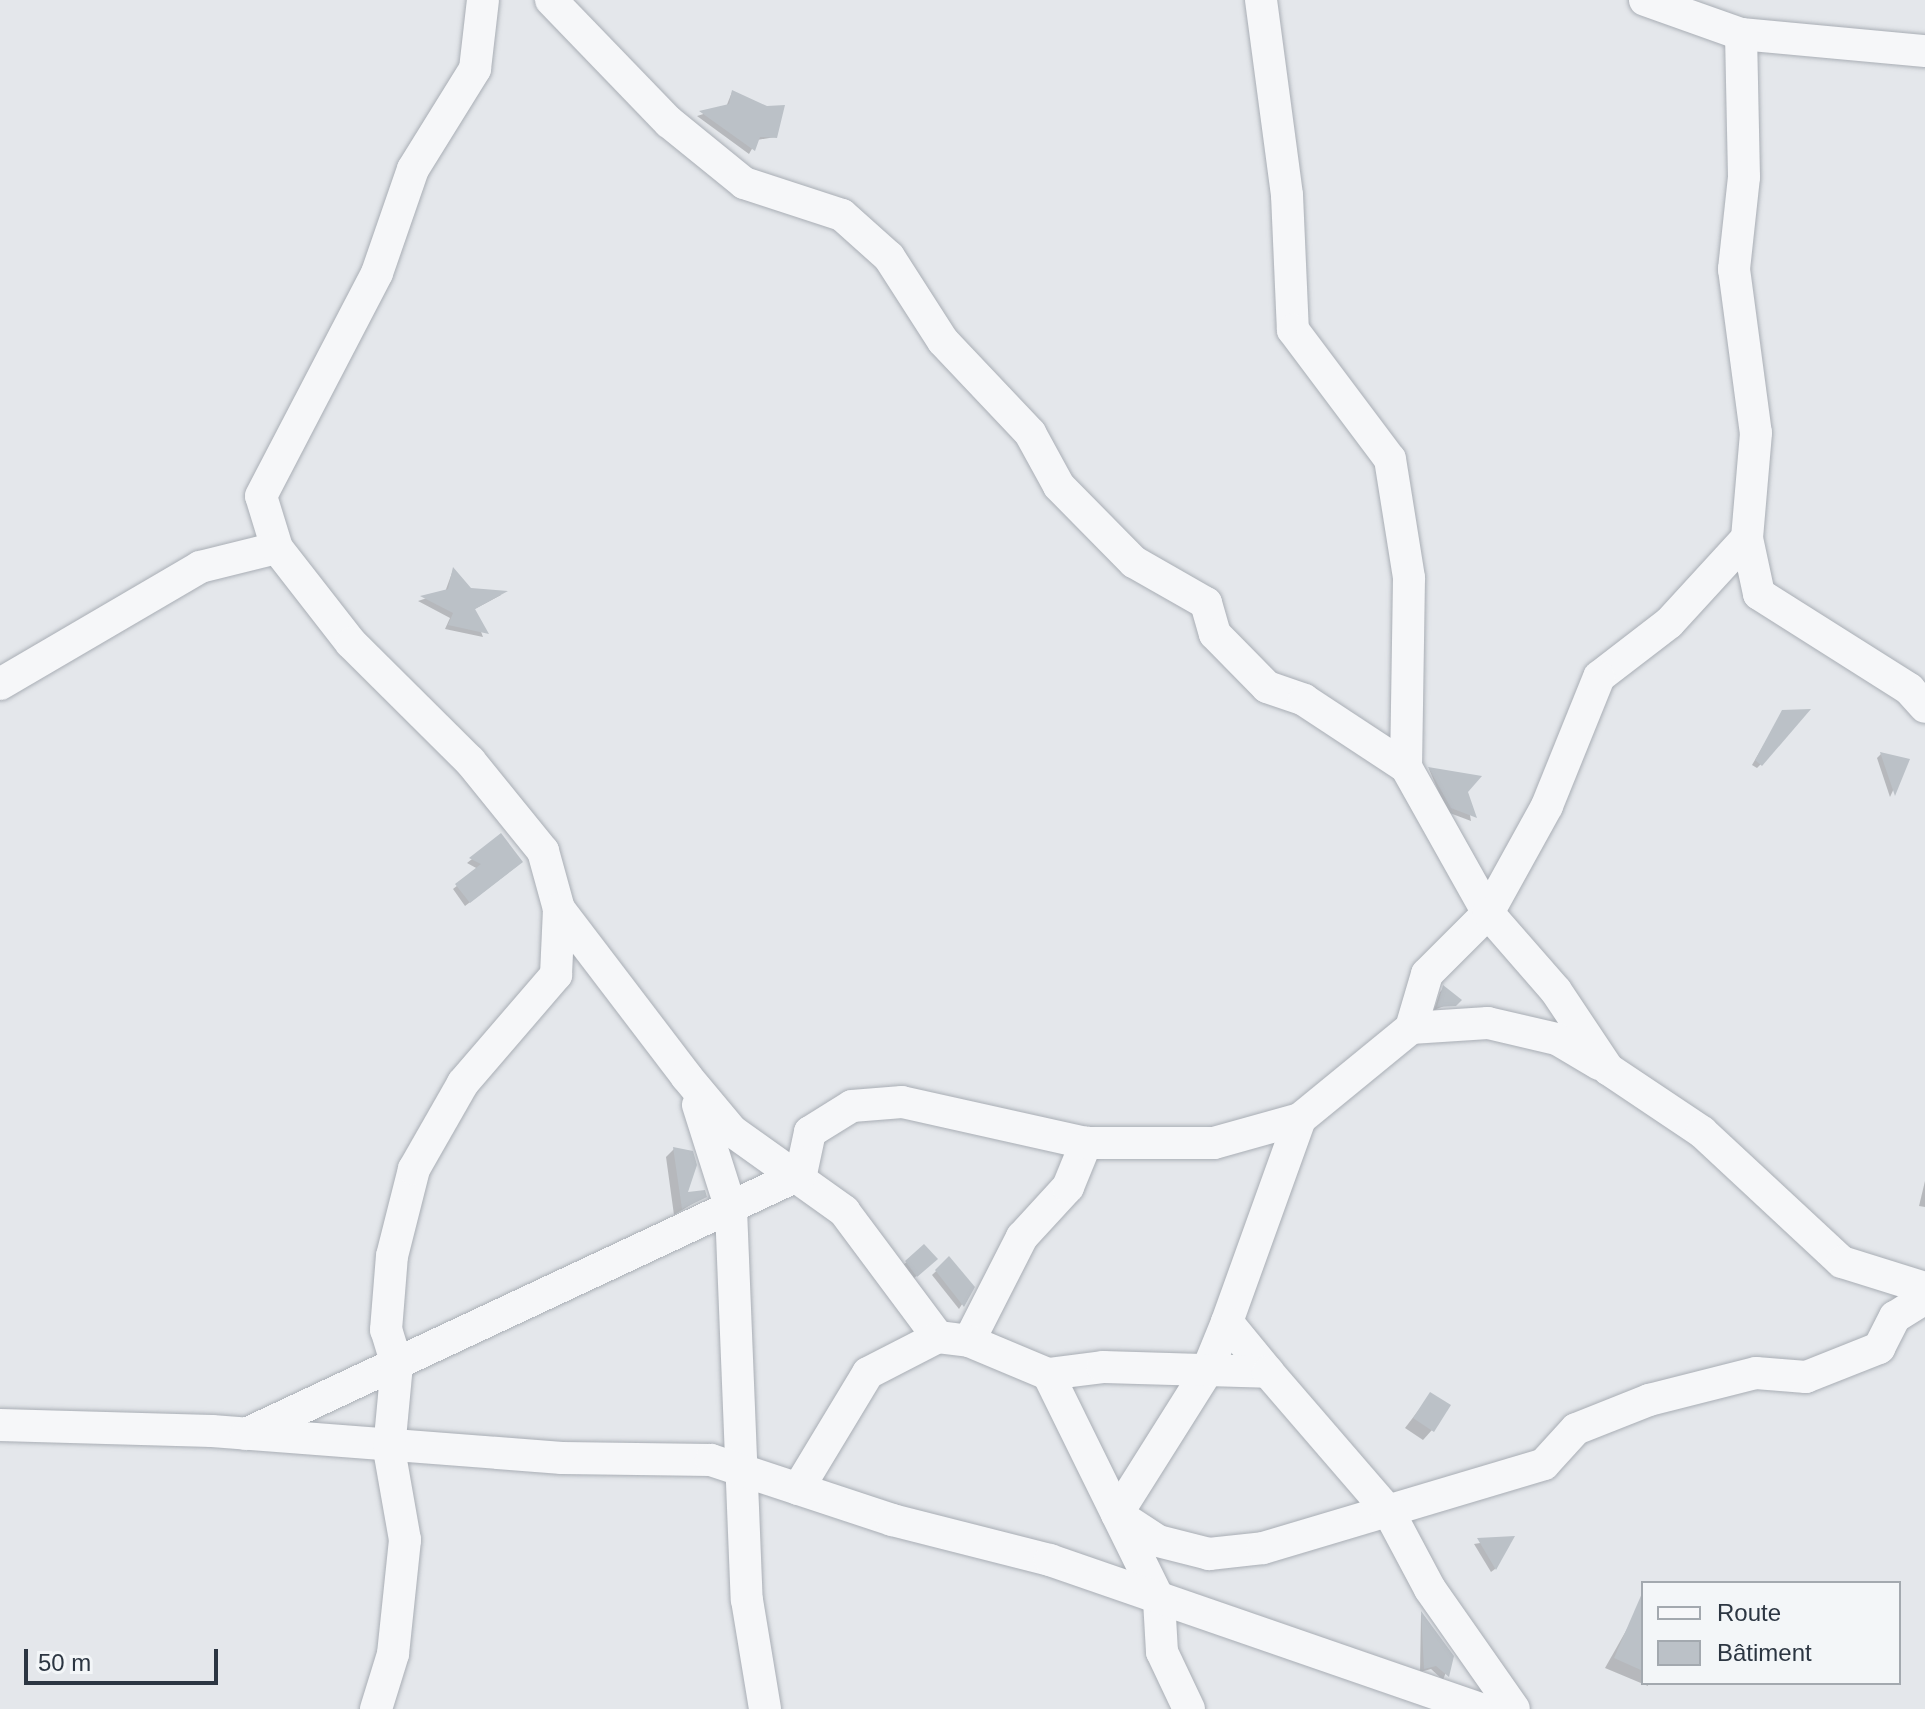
<!DOCTYPE html>
<meta charset="utf-8">
<style>
body{margin:0}
#map{position:relative;width:1925px;height:1709px;overflow:hidden;background:#e4e7eb;font-family:Helvetica,sans-serif}
div>[style]{position:absolute}
.shadow>*{inset:0;background:#0003}
.building>*{inset:0;background:#bbc1c7}
.roads{filter:drop-shadow(0 0 2px #a9aeb5) drop-shadow(0 0 2px #a9aeb5)}
.minor>*{height:32px;margin:-16px;padding:0 16px;transform-origin:16px;border-radius:16px;background:#f6f7f9}
span{translate:-50% -50%;white-space:nowrap;text-align:center;line-height:1.15;-webkit-text-stroke:8px #f3f6f8;paint-order:stroke}
.legend{position:absolute;left:1641px;top:1581px;width:260px;height:104px;box-sizing:border-box;background:#f3f6f8;border:2px solid #a3a9af;margin:0;padding:10px 14px;list-style:none;font-size:24px;color:#2c3642}
.legend li{display:flex;align-items:center;gap:16px;height:40px}
.legend b{width:40px;border:2px solid #a3a9af}
.scale{position:absolute;left:24px;top:1649px;width:194px;height:36px;box-sizing:border-box;border:4px solid #2c3642;border-top:0;padding-left:10px;font-size:24px;line-height:28px;white-space:nowrap;color:#2c3642;-webkit-text-stroke:6px #f3f6f8;paint-order:stroke}
</style>
<div id="map">
<div class="shadow">
<i style="clip-path:polygon(732px 92px,775px 137px,757px 140px,749px 154px,697px 116px,726px 107px)"></i>
<i style="clip-path:polygon(453px 570px,470px 590px,501px 595px,473px 610px,483px 637px,445px 629px,450px 618px,418px 601px,445px 592px)"></i>
<i style="clip-path:polygon(1783px 712px,1761px 764px,1757px 768px,1752px 765px)"></i>
<i style="clip-path:polygon(1881px 754px,1907px 760px,1890px 797px,1877px 758px)"></i>
<i style="clip-path:polygon(1429px 769px,1478px 777px,1466px 792px,1471px 821px,1447px 812px)"></i>
<i style="clip-path:polygon(501px 836px,517px 866px,465px 906px,453px 889px,478px 869px,467px 863px)"></i>
<i style="clip-path:polygon(1444px 988px,1459px 1000px,1434px 1010px,1440px 992px)"></i>
<i style="clip-path:polygon(674px 1149px,685px 1195px,705px 1196px,674px 1215px,666px 1157px)"></i>
<i style="clip-path:polygon(1925px 1181px,1925px 1207px,1919px 1206px)"></i>
<i style="clip-path:polygon(924px 1247px,935px 1259px,912px 1280px,902px 1266px)"></i>
<i style="clip-path:polygon(949px 1259px,973px 1287px,959px 1309px,932px 1275px)"></i>
<i style="clip-path:polygon(1431px 1394px,1432px 1430px,1423px 1440px,1405px 1428px)"></i>
<i style="clip-path:polygon(1511px 1538px,1495px 1569px,1491px 1572px,1474px 1544px)"></i>
<i style="clip-path:polygon(1421px 1614px,1452px 1656px,1443px 1680px,1431px 1669px,1420px 1672px)"></i>
<i style="clip-path:polygon(1631px 1622px,1643px 1627px,1648px 1686px,1605px 1668px)"></i>
</div>
<div class="building">
<i style="clip-path:polygon(732px 90px,767px 106px,785px 105px,777px 138px,760px 137px,755px 151px,699px 111px,729px 104px)"></i>
<i style="clip-path:polygon(453px 567px,471px 588px,508px 591px,475px 609px,489px 634px,448px 625px,453px 613px,420px 596px,448px 589px)"></i>
<i style="clip-path:polygon(1811px 709px,1762px 766px,1755px 760px,1782px 710px)"></i>
<i style="clip-path:polygon(1880px 752px,1910px 759px,1895px 796px)"></i>
<i style="clip-path:polygon(1428px 767px,1482px 776px,1468px 792px,1477px 818px,1451px 808px)"></i>
<i style="clip-path:polygon(501px 833px,523px 862px,470px 903px,455px 884px,481px 864px,469px 858px)"></i>
<i style="clip-path:polygon(1443px 985px,1462px 1000px,1456px 1006px,1437px 1007px)"></i>
<i style="clip-path:polygon(673px 1147px,693px 1151px,697px 1165px,688px 1192px,705px 1190px,707px 1197px,682px 1209px)"></i>
<i style="clip-path:polygon(924px 1244px,938px 1259px,917px 1277px,905px 1261px)"></i>
<i style="clip-path:polygon(949px 1256px,975px 1287px,964px 1307px,935px 1270px)"></i>
<i style="clip-path:polygon(1430px 1392px,1451px 1405px,1434px 1432px,1413px 1418px)"></i>
<i style="clip-path:polygon(1515px 1536px,1496px 1570px,1477px 1538px)"></i>
<i style="clip-path:polygon(1643px 1591px,1643px 1671px,1614px 1658px)"></i>
<i style="clip-path:polygon(1421px 1611px,1454px 1656px,1449px 1677px,1436px 1666px,1424px 1669px)"></i>
</div>
<div class="roads">
<div class="minor">
<i style="left:551px;top:0;width:170px;rotate:46deg"></i>
<i style="left:669px;top:122px;width:97px;rotate:39.1deg"></i>
<i style="left:744px;top:183px;width:103px;rotate:18.1deg"></i>
<i style="left:842px;top:215px;width:63px;rotate:41.8deg"></i>
<i style="left:889px;top:257px;width:100px;rotate:57.3deg"></i>
<i style="left:943px;top:341px;width:127px;rotate:46.6deg"></i>
<i style="left:1030px;top:433px;width:60px;rotate:61.3deg"></i>
<i style="left:1059px;top:486px;width:107px;rotate:45.4deg"></i>
<i style="left:1134px;top:562px;width:83px;rotate:29.7deg"></i>
<i style="left:1206px;top:603px;width:32px;rotate:74deg"></i>
<i style="left:1215px;top:634px;width:74px;rotate:45.5deg"></i>
<i style="left:1267px;top:687px;width:39px;rotate:19deg"></i>
<i style="left:1304px;top:700px;width:122px;rotate:33.3deg"></i>
<i style="left:1406px;top:767px;width:167px;rotate:60.7deg"></i>
<i style="left:1488px;top:913px;width:86px;rotate:135deg"></i>
<i style="left:1427px;top:974px;width:56px;rotate:106.5deg"></i>
<i style="left:1411px;top:1028px;width:144px;rotate:140.7deg"></i>
<i style="left:1300px;top:1119px;width:216px;rotate:109.8deg"></i>
<i style="left:1227px;top:1322px;width:65px;rotate:50.6deg"></i>
<i style="left:1261px;top:0;width:197px;rotate:82.4deg"></i>
<i style="left:1287px;top:195px;width:135px;rotate:87.5deg"></i>
<i style="left:1293px;top:330px;width:161px;rotate:53.1deg"></i>
<i style="left:1390px;top:459px;width:121px;rotate:80.9deg"></i>
<i style="left:1409px;top:578px;width:189px;rotate:90.9deg"></i>
<i style="left:1645px;top:0;width:102px;rotate:19.5deg"></i>
<i style="left:1741px;top:34px;width:185px;rotate:5.3deg"></i>
<i style="left:1741px;top:34px;width:143px;rotate:88.8deg"></i>
<i style="left:1744px;top:177px;width:93px;rotate:96.2deg"></i>
<i style="left:1734px;top:269px;width:165px;rotate:82.4deg"></i>
<i style="left:1756px;top:433px;width:105px;rotate:94.9deg"></i>
<i style="left:1747px;top:538px;width:57px;rotate:77.9deg"></i>
<i style="left:1759px;top:594px;width:178px;rotate:32.3deg"></i>
<i style="left:1909px;top:689px;width:24px;rotate:48deg"></i>
<i style="left:1747px;top:538px;width:115px;rotate:132.5deg"></i>
<i style="left:1669px;top:623px;width:88px;rotate:142.4deg"></i>
<i style="left:1599px;top:677px;width:139px;rotate:112deg"></i>
<i style="left:1547px;top:806px;width:122px;rotate:118.9deg"></i>
<i style="left:1488px;top:913px;width:103px;rotate:48.9deg"></i>
<i style="left:1556px;top:991px;width:94px;rotate:56.3deg"></i>
<i style="left:1608px;top:1069px;width:113px;rotate:33.8deg"></i>
<i style="left:1702px;top:1132px;width:191px;rotate:42.9deg"></i>
<i style="left:1842px;top:1262px;width:87px;rotate:17.4deg"></i>
<i style="left:277px;top:548px;width:54px;rotate:-107.1deg"></i>
<i style="left:261px;top:496px;width:251px;rotate:-62.5deg"></i>
<i style="left:377px;top:273px;width:110px;rotate:-70.9deg"></i>
<i style="left:413px;top:169px;width:118px;rotate:-58.2deg"></i>
<i style="left:475px;top:69px;width:69px;rotate:-83.4deg"></i>
<i style="left:0;top:684px;width:232px;rotate:-30.3deg"></i>
<i style="left:200px;top:567px;width:79px;rotate:-13.9deg"></i>
<i style="left:277px;top:548px;width:120px;rotate:52.1deg"></i>
<i style="left:351px;top:643px;width:168px;rotate:44.8deg"></i>
<i style="left:470px;top:761px;width:116px;rotate:51deg"></i>
<i style="left:543px;top:851px;width:60px;rotate:74.6deg"></i>
<i style="left:559px;top:909px;width:210px;rotate:52.7deg"></i>
<i style="left:686px;top:1076px;width:72px;rotate:50.1deg"></i>
<i style="left:732px;top:1131px;width:138px;rotate:35.5deg"></i>
<i style="left:844px;top:1211px;width:157px;rotate:53.3deg"></i>
<i style="left:1411px;top:1028px;width:77px;rotate:-3.7deg"></i>
<i style="left:1488px;top:1023px;width:71px;rotate:13.1deg"></i>
<i style="left:1557px;top:1039px;width:49px;rotate:30.8deg"></i>
<i style="left:698px;top:1105px;width:109px;rotate:72.4deg"></i>
<i style="left:731px;top:1209px;width:391px;rotate:87.7deg"></i>
<i style="left:747px;top:1600px;width:110px;rotate:80.6deg"></i>
<i style="left:1227px;top:1322px;width:53px;rotate:112.2deg"></i>
<i style="left:1207px;top:1371px;width:169px;rotate:122.2deg"></i>
<i style="left:1117px;top:1514px;width:49px;rotate:33.4deg"></i>
<i style="left:1158px;top:1541px;width:53px;rotate:14.3deg"></i>
<i style="left:1209px;top:1554px;width:54px;rotate:-6.3deg"></i>
<i style="left:1263px;top:1548px;width:293px;rotate:-16.6deg"></i>
<i style="left:1544px;top:1464px;width:47px;rotate:-47.6deg"></i>
<i style="left:1576px;top:1429px;width:79px;rotate:-21.7deg"></i>
<i style="left:1649px;top:1400px;width:110px;rotate:-14.2deg"></i>
<i style="left:1756px;top:1373px;width:50px;rotate:4.6deg"></i>
<i style="left:1806px;top:1377px;width:79px;rotate:-21.7deg"></i>
<i style="left:1879px;top:1348px;width:35px;rotate:-63deg"></i>
<i style="left:1895px;top:1317px;width:36px;rotate:-32deg"></i>
<i style="left:969px;top:1341px;width:117px;rotate:-63deg"></i>
<i style="left:1022px;top:1237px;width:68px;rotate:-47.4deg"></i>
<i style="left:1068px;top:1187px;width:48px;rotate:-67.8deg"></i>
<i style="left:1048px;top:1374px;width:252px;rotate:63.8deg"></i>
<i style="left:1159px;top:1600px;width:52px;rotate:86.7deg"></i>
<i style="left:1162px;top:1652px;width:63px;rotate:64.7deg"></i>
<i style="left:0;top:1425px;width:212px;rotate:1.6deg"></i>
<i style="left:212px;top:1431px;width:351px;rotate:4.4deg"></i>
<i style="left:562px;top:1458px;width:149px;rotate:0.8deg"></i>
<i style="left:711px;top:1460px;width:191px;rotate:18.3deg"></i>
<i style="left:892px;top:1520px;width:163px;rotate:14.2deg"></i>
<i style="left:1050px;top:1560px;width:456px;rotate:19.1deg"></i>
<i style="left:246px;top:1434px;width:613px;rotate:-25.1deg"></i>
<i style="left:801px;top:1174px;width:43px;rotate:-77.9deg"></i>
<i style="left:810px;top:1132px;width:49px;rotate:-31.8deg"></i>
<i style="left:852px;top:1106px;width:50px;rotate:-4.6deg"></i>
<i style="left:902px;top:1102px;width:189px;rotate:12.6deg"></i>
<i style="left:1086px;top:1143px;width:128px"></i>
<i style="left:1214px;top:1143px;width:89px;rotate:-15.6deg"></i>
<i style="left:798px;top:1489px;width:135px;rotate:-58.9deg"></i>
<i style="left:868px;top:1373px;width:79px;rotate:-27.2deg"></i>
<i style="left:938px;top:1337px;width:31px;rotate:7deg"></i>
<i style="left:969px;top:1341px;width:86px;rotate:22.7deg"></i>
<i style="left:1048px;top:1374px;width:55px;rotate:-7.3deg"></i>
<i style="left:1103px;top:1367px;width:165px;rotate:1.7deg"></i>
<i style="left:1268px;top:1372px;width:185px;rotate:49.2deg"></i>
<i style="left:1389px;top:1512px;width:87px;rotate:62deg"></i>
<i style="left:1430px;top:1589px;width:146px;rotate:55deg"></i>
<i style="left:376px;top:1709px;width:58px;rotate:-72.8deg"></i>
<i style="left:393px;top:1654px;width:115px;rotate:-84deg"></i>
<i style="left:405px;top:1540px;width:92px;rotate:-100deg"></i>
<i style="left:389px;top:1449px;width:84px;rotate:-84.6deg"></i>
<i style="left:397px;top:1365px;width:37px;rotate:-107deg"></i>
<i style="left:386px;top:1330px;width:74px;rotate:-85.4deg"></i>
<i style="left:392px;top:1256px;width:90px;rotate:-75.8deg"></i>
<i style="left:414px;top:1169px;width:99px;rotate:-60.3deg"></i>
<i style="left:463px;top:1083px;width:143px;rotate:-49.3deg"></i>
<i style="left:556px;top:975px;width:66px;rotate:-87.4deg"></i>
</div>
</div>
<ul class="legend">
<li><b style="height:10px;background:#f6f7f9"></b>Route</li>
<li><b style="height:22px;background:#bbc1c7"></b>Bâtiment</li>
</ul>
<div class="scale">50 m</div>
</div>
